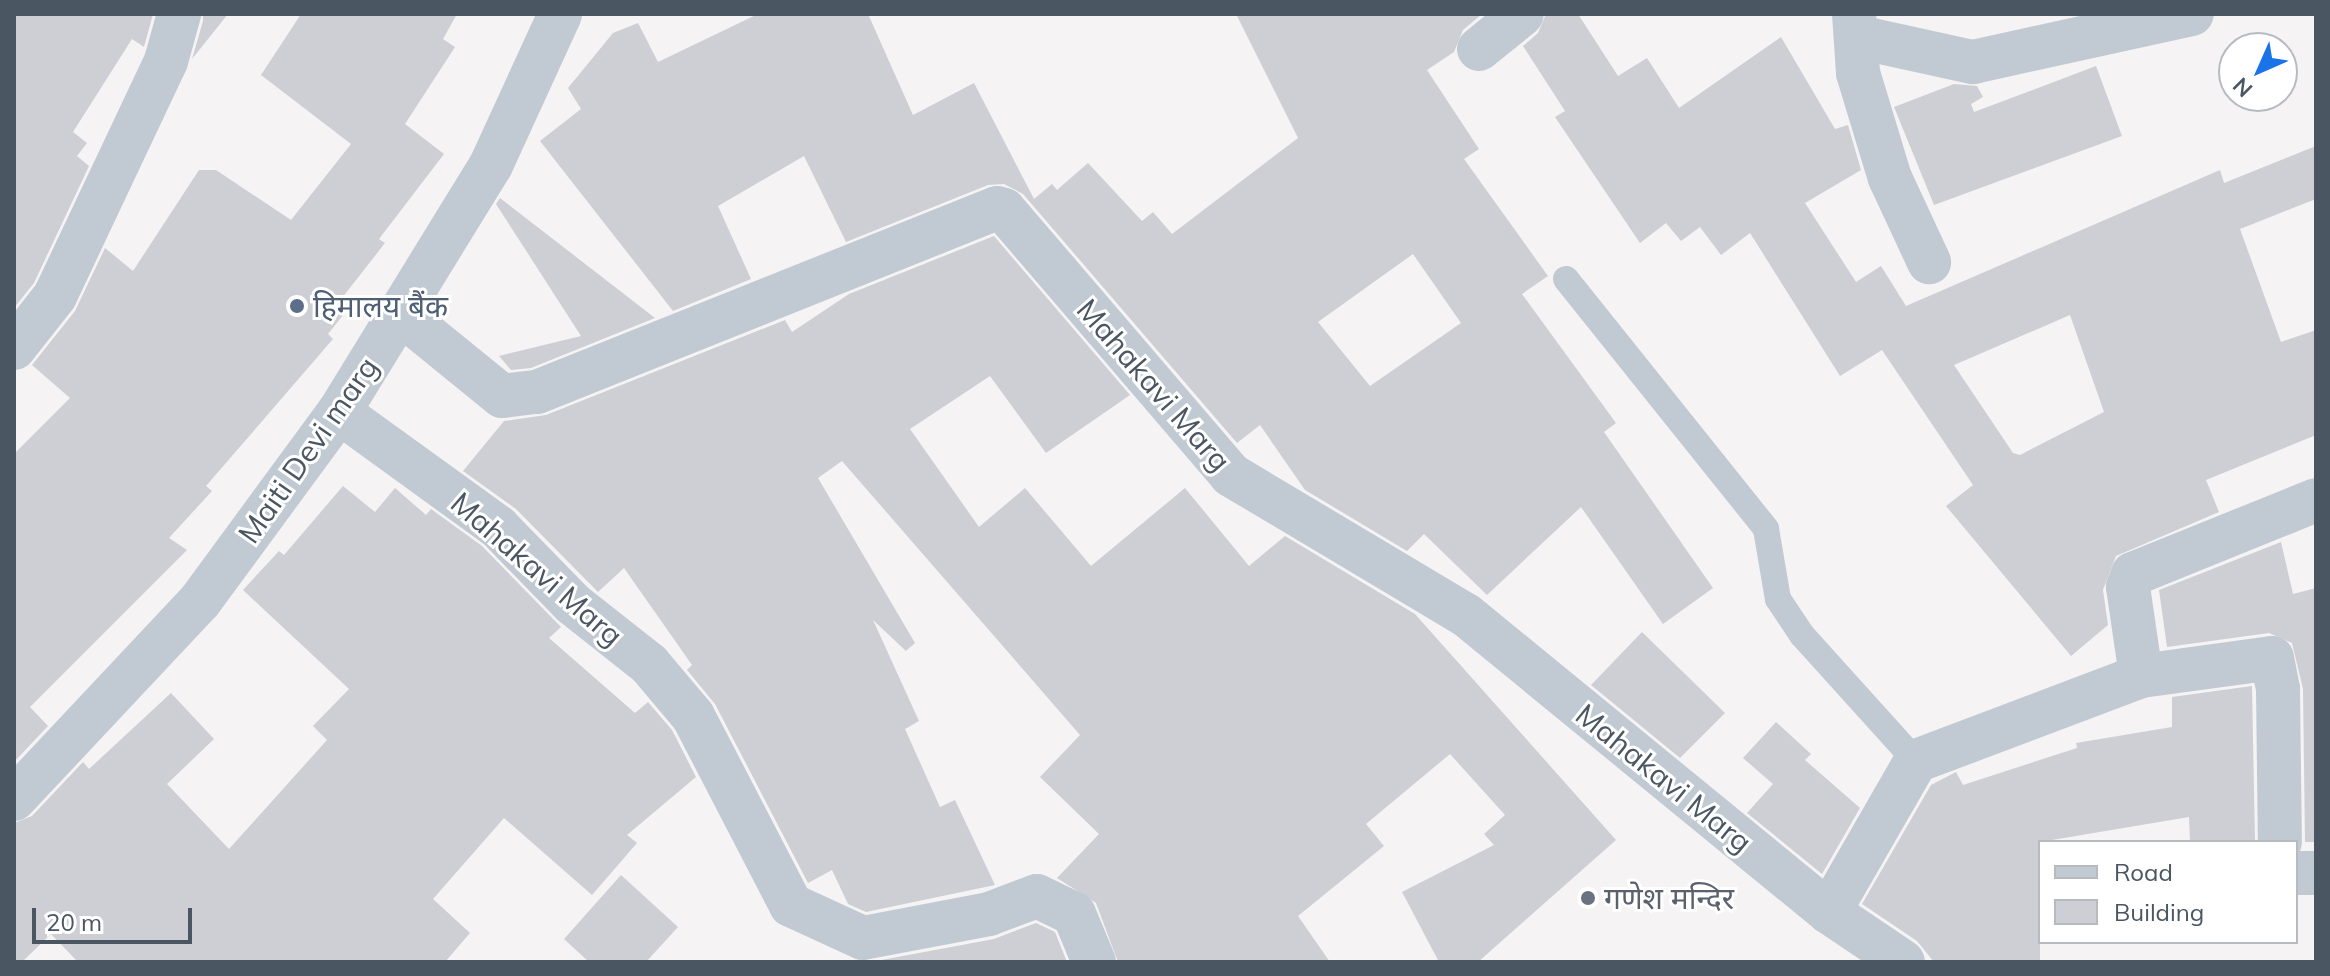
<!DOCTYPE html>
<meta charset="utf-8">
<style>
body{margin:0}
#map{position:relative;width:2330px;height:976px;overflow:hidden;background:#f5f3f3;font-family:Mulish,"Noto Sans Devanagari",sans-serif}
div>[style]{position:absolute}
.building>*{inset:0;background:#cdcfd5}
.service>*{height:26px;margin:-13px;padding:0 13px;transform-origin:13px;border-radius:13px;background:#c1cad2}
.minor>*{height:44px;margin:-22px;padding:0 22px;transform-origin:22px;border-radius:22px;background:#c1cad2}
.dots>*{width:22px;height:22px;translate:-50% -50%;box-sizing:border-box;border:4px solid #fff;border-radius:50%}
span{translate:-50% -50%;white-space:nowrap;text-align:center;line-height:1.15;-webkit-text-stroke:6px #fff;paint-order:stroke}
.service-label{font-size:30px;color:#4e5e75}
.left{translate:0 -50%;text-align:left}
.street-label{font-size:30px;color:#4a5661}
.worship-label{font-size:30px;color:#5b616d}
.frame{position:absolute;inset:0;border:16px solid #4a5661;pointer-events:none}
.legend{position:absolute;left:2038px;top:840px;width:260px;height:104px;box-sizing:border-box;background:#fff;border:2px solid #b7bbc0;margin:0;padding:10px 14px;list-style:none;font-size:24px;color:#4a5661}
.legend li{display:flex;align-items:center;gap:16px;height:40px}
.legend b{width:40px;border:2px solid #b7bbc0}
.north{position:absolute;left:2218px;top:32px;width:80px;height:80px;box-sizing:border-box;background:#fff;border:2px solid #b7bbc0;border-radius:50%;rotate:225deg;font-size:22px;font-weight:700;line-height:32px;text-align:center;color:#4a5661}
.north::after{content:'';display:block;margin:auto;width:28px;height:36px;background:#1a73e8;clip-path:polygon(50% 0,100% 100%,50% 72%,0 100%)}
.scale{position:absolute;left:32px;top:908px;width:160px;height:36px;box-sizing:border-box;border:4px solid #4a5661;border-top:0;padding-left:10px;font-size:24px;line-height:28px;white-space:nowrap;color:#4a5661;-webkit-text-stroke:6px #fff;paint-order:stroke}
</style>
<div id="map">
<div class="building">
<i style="clip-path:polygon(14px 14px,153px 14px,144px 47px,132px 39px,73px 132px,87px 143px,77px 156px,89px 166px,34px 283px,14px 308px)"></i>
<i style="clip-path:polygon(203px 14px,228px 14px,192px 59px,203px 21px)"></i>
<i style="clip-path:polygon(301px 14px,457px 14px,443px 39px,455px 47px,405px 124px,444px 154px,379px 239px,385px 243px,342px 298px,351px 305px,328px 334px,333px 339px,206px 486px,212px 491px,169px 538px,187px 550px,30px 707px,48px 726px,14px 762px,14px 454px,70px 398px,32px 365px,75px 311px,105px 248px,133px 271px,199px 170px,216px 170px,291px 220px,351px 144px,261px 75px)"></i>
<i style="clip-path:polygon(evenodd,758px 14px,868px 14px,913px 115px,974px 83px,1034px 199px,1052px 184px,1057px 190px,1088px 163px,1142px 221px,1153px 212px,1172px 234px,1298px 138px,1236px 14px,1482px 14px,1463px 30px,1454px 52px,1427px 70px,1479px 149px,1464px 159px,1548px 276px,1522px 294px,1616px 423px,1604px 432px,1713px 588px,1663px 624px,1581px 507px,1487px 595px,1424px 534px,1407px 551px,1305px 490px,1260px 425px,1237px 443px,1023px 194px,1004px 184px,988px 185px,846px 242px,804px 156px,718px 206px,751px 279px,673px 311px,540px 141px,581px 109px,568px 88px,613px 33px,638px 23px,658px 62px,758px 14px,1413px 254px,1461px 323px,1370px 386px,1318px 322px,1413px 254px)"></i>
<i style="clip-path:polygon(evenodd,1546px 14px,1578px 14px,1618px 76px,1647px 58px,1679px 108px,1781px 37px,1835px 129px,1848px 125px,1861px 170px,1805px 203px,1856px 282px,1881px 266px,1906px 306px,2220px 170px,2224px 183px,2316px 146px,2316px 199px,2240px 229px,2281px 342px,2316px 330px,2316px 435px,2206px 480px,2219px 512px,2116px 556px,2103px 590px,2108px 625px,2071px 656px,1946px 506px,1973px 485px,1882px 350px,1840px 376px,1750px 233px,1721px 255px,1700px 227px,1681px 241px,1666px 223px,1640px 243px,1555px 117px,1565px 111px,1523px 46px,1538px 33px,1546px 14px,2070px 315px,2104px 412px,2020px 455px,2013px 453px,1954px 365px,2070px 315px)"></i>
<i style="clip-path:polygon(2096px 66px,2122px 136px,1934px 205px,1894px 107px,1954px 84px,1977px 86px,1983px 97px,1971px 104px,1974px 112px)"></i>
<i style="clip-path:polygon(500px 198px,655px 318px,531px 368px,511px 370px,499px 356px,581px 336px,496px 204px)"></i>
<i style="clip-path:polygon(994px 236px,1130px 395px,1046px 453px,990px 376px,910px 429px,979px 527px,1025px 488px,1091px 566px,1185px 488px,1249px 566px,1285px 536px,1415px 614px,1616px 840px,1478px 962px,1439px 962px,1402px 892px,1494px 845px,1484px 834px,1505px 815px,1450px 754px,1366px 824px,1384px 846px,1298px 916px,1330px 962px,1118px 962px,1096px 903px,1057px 878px,1099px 834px,1040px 777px,1080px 735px,842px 461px,818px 478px,915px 643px,906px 651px,873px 620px,919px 721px,905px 729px,940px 807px,955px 800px,995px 885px,866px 912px,848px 904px,832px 870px,808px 883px,715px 704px,687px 670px,692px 665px,624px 568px,598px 592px,516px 509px,463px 471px,504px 421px,546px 415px,785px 320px,792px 332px,849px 294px)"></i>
<i style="clip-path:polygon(343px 486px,375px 512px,395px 488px,426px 515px,431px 509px,482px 546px,561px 627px,549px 638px,635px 713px,648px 702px,672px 730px,696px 777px,627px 835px,637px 843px,592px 895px,504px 818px,433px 899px,470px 933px,445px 962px,78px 962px,51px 934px,22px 962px,14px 962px,14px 823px,32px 816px,83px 762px,89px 769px,171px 693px,214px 739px,167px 784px,229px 849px,327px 740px,313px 726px,349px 689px,243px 590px,279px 551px,284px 555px)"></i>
<i style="clip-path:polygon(2281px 542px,2293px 594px,2316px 588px,2316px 842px,2305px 842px,2303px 689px,2292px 643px,2269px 633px,2167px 647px,2159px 590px)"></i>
<i style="clip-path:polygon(1642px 632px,1725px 713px,1680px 758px,1591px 685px)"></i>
<i style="clip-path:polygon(2252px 686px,2255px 842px,2190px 842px,2189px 817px,2040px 842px,2040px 962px,1934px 962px,1917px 941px,1862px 904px,1931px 785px,1956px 772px,1963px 785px,2077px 748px,2076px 743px,2172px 727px,2172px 697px)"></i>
<i style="clip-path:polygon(1776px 722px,1811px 754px,1805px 760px,1860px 808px,1822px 874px,1747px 813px,1773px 784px,1743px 758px)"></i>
<i style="clip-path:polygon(621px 875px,678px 927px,646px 962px,589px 962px,564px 939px)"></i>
<i style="clip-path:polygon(1036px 923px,1055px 932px,1067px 962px,876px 961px,994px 939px)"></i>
</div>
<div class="service">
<i style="left:1566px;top:279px;width:320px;rotate:51.3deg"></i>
<i style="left:1766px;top:529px;width:71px;rotate:80.3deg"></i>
<i style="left:1778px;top:599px;width:43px;rotate:56.3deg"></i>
<i style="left:1802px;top:635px;width:170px;rotate:47.9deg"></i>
</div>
<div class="minor">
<i style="left:1854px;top:14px;width:59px;rotate:86.1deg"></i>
<i style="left:1858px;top:73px;width:110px;rotate:73.1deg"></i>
<i style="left:1890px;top:178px;width:93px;rotate:65.1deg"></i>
<i style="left:1858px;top:37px;width:118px;rotate:12.3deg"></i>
<i style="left:1973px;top:62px;width:224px;rotate:-12.4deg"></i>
<i style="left:1479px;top:49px;width:55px;rotate:-39.1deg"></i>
<i style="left:401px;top:314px;width:130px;rotate:39.1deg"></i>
<i style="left:502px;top:396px;width:35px;rotate:-7deg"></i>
<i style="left:537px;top:392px;width:495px;rotate:-21.8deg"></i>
<i style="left:997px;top:208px;width:7px;rotate:16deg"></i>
<i style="left:1004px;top:210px;width:349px;rotate:49.4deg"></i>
<i style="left:1231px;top:475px;width:274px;rotate:30.8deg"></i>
<i style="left:1466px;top:615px;width:469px;rotate:39.3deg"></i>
<i style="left:1829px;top:912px;width:89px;rotate:34deg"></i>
<i style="left:14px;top:348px;width:66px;rotate:-51.7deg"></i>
<i style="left:55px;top:296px;width:260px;rotate:-64.7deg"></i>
<i style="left:166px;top:61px;width:49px;rotate:-74.5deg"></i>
<i style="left:339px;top:412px;width:196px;rotate:35.9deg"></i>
<i style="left:498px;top:527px;width:107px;rotate:45.8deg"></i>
<i style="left:573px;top:604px;width:97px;rotate:38.3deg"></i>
<i style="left:649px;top:664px;width:68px;rotate:49.8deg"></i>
<i style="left:693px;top:716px;width:213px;rotate:62.6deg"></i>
<i style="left:791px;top:905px;width:79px;rotate:24.6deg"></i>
<i style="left:863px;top:938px;width:128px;rotate:-10.8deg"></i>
<i style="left:989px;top:914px;width:51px;rotate:-20.6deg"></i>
<i style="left:1037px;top:896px;width:41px;rotate:25.9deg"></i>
<i style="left:1074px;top:914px;width:52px;rotate:67.4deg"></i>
<i style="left:2141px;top:676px;width:132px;rotate:-7.8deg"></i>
<i style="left:2272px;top:658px;width:32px;rotate:79deg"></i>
<i style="left:2278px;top:689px;width:153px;rotate:89.3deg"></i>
<i style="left:14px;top:799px;width:272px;rotate:-46.8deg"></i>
<i style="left:200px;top:601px;width:235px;rotate:-53.7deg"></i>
<i style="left:339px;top:412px;width:290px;rotate:-58.4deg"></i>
<i style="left:491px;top:165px;width:166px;rotate:-65.4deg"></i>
<i style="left:2296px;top:873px;width:20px"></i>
<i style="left:1829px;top:912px;width:174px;rotate:-60.1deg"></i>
<i style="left:1916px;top:761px;width:241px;rotate:-20.7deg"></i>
<i style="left:2141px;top:676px;width:90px;rotate:-98.3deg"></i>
<i style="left:2128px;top:587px;width:14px;rotate:-69deg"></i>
<i style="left:2133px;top:574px;width:197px;rotate:-22deg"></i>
</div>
<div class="dots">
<i style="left:297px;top:306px;background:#5c6f8a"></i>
<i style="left:1588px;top:898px;background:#6b7280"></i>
</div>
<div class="service-label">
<span class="left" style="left:313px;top:306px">हिमालय बैंक</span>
</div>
<div class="street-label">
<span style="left:1154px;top:385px;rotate:49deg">Mahakavi Marg</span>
<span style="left:308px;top:450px;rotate:-55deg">Maiti Devi marg</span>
<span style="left:537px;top:569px;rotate:41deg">Mahakavi Marg</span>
<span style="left:1664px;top:778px;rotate:39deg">Mahakavi Marg</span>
</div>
<div class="worship-label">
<span class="left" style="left:1604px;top:898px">गणेश मन्दिर</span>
</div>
<div class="frame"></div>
<ul class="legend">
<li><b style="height:10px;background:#c1cad2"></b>Road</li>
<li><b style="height:22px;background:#cdcfd5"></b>Building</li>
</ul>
<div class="north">N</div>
<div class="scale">20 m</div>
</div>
